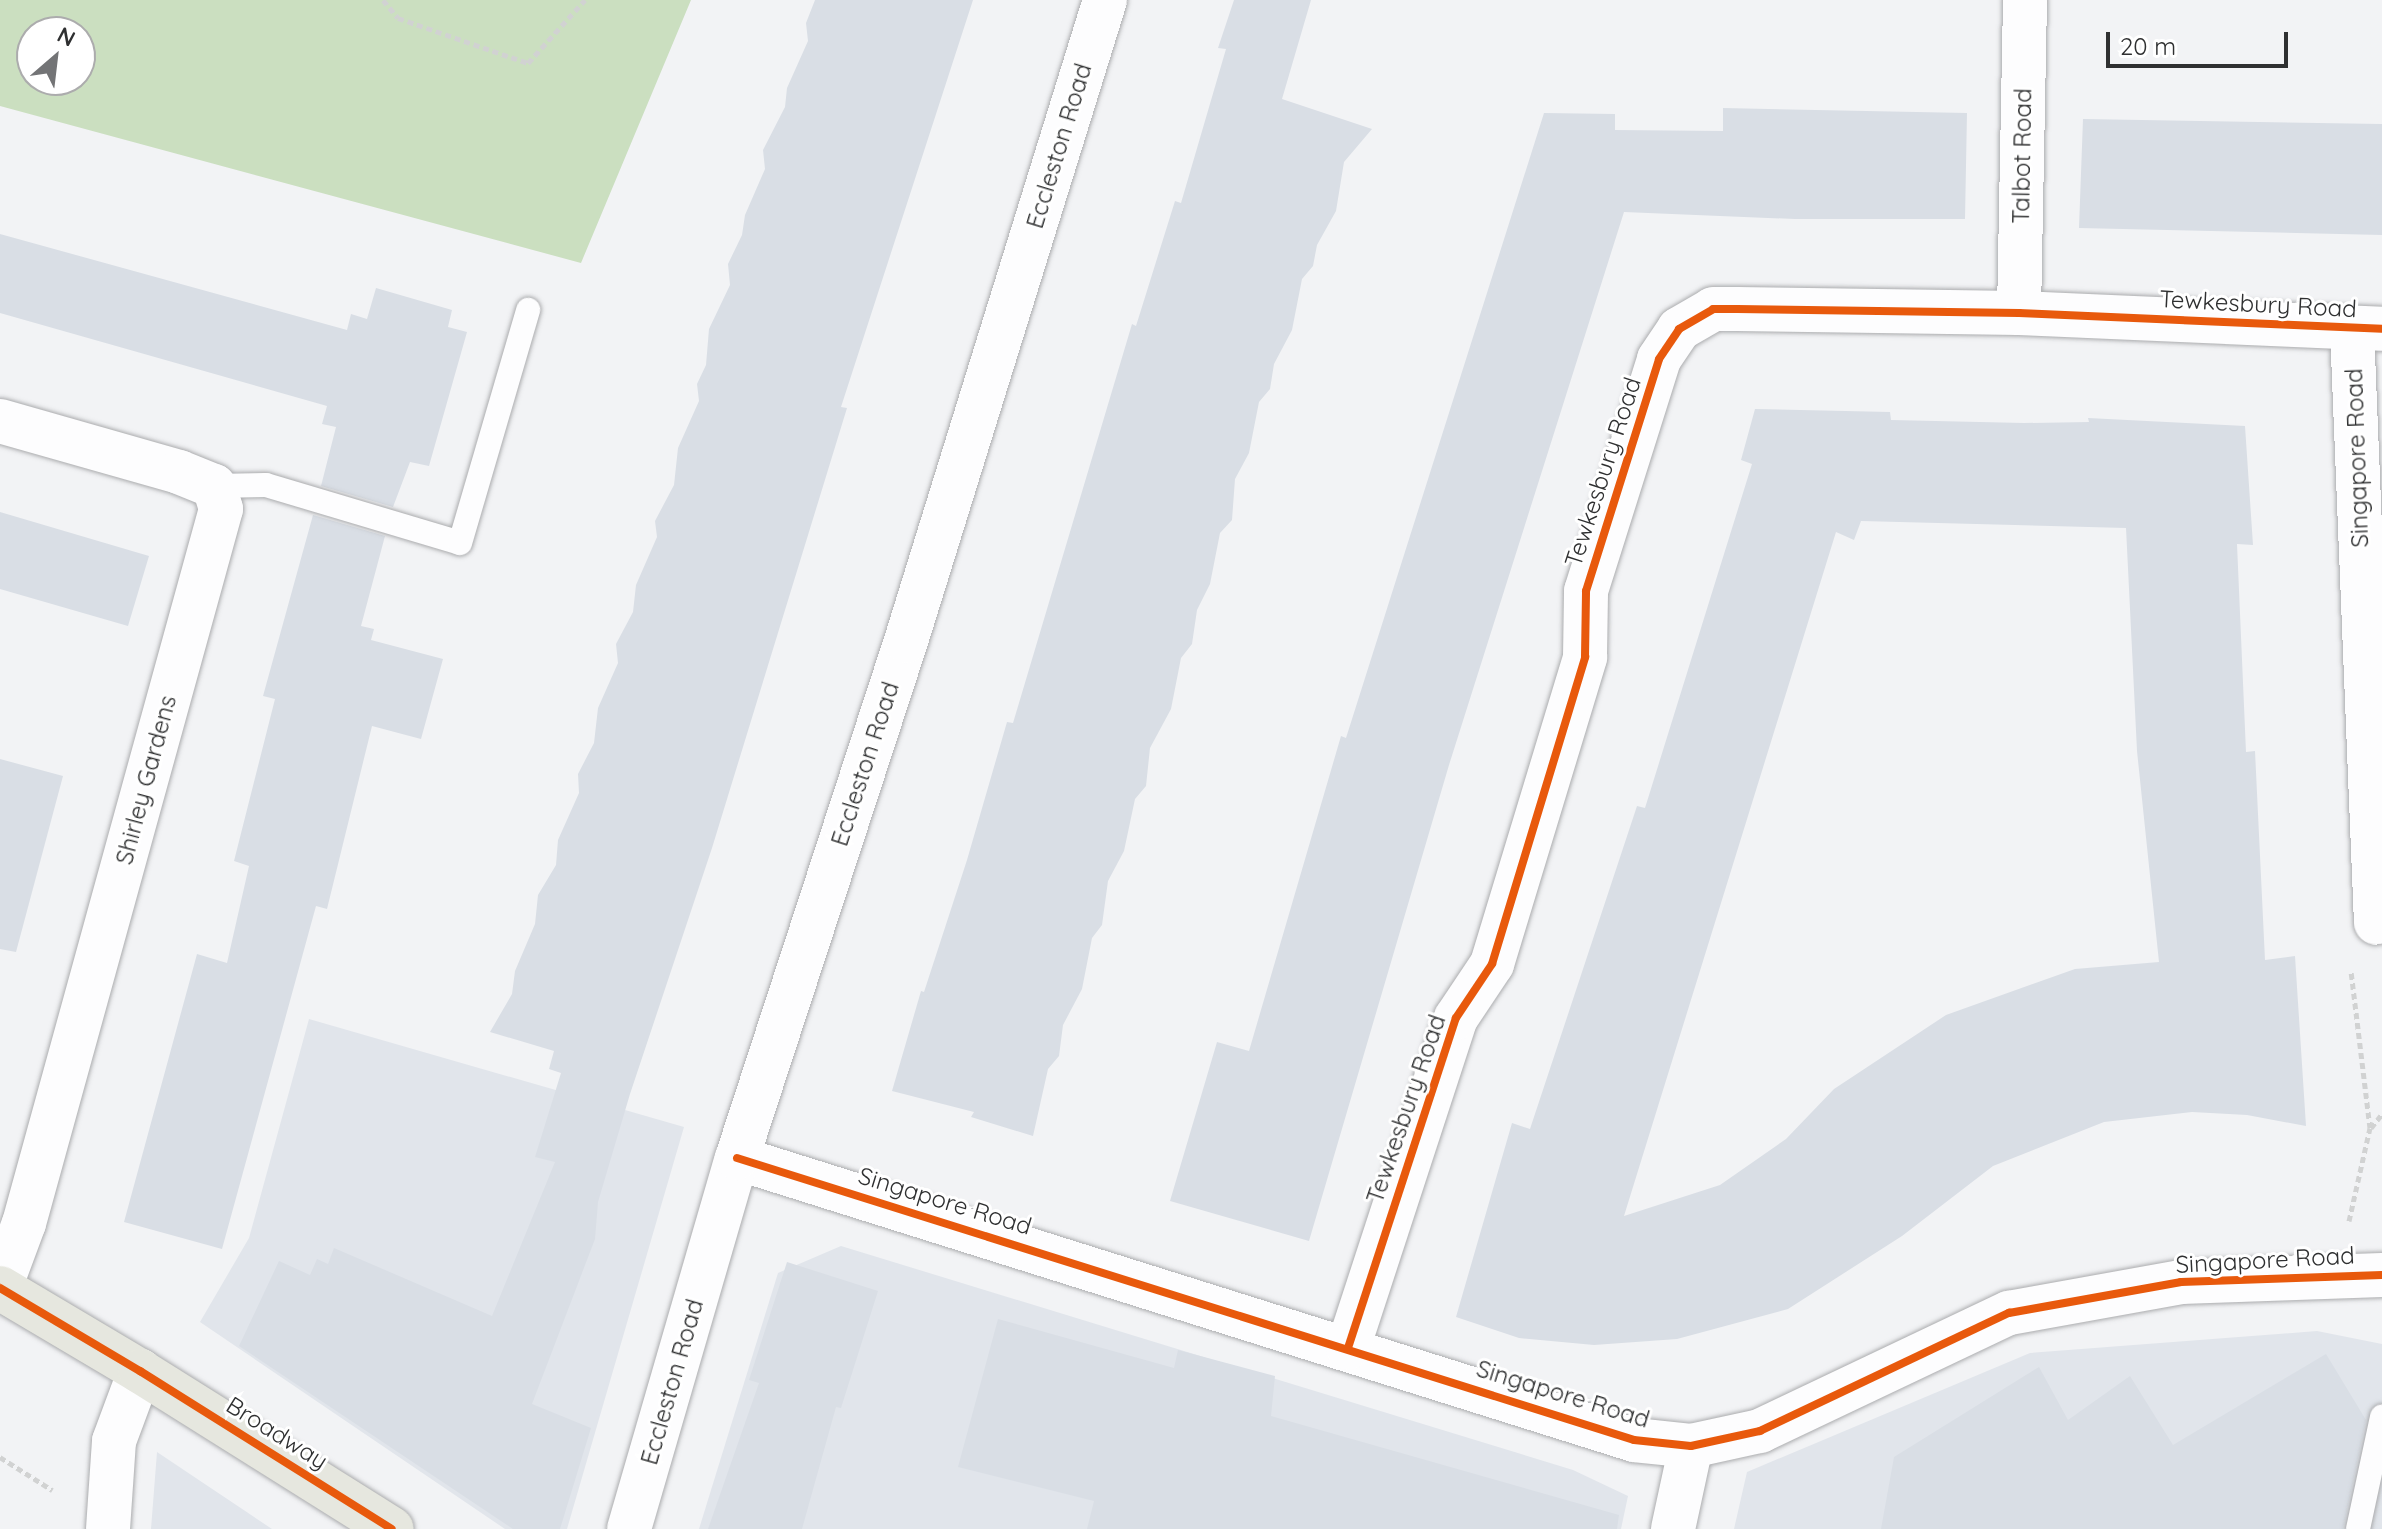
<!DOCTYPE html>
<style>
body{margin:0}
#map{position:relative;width:2382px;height:1529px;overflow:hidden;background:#f2f3f5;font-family:Quicksand,sans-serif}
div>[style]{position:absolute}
.built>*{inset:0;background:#e1e5eb}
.green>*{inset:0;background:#cbdfc0}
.building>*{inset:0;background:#d9dee5}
.path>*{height:5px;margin-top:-2.5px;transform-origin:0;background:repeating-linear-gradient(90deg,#d1d2d2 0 6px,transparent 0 10px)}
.roads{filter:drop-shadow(0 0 2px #abacae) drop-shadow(0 0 2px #abacae)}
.service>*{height:24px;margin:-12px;padding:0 12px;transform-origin:12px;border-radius:12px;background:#fdfdfe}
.minor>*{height:44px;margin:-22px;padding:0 22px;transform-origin:22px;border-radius:22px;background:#fdfdfe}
.primary>*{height:44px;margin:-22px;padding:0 22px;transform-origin:22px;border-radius:22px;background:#e6e7df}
.cycleway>*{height:8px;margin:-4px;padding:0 4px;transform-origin:4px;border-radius:4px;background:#e8590c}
span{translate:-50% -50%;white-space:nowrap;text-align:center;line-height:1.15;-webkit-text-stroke:6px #fff;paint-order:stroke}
.street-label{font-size:24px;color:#2f3031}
.north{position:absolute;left:16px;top:16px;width:80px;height:80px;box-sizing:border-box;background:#fff;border:2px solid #acacad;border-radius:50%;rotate:28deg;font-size:22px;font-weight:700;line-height:32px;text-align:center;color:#2f3031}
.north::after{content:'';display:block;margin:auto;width:28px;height:36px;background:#737476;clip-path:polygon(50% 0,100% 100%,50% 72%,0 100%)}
.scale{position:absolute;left:2106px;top:32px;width:182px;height:36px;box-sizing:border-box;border:4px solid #2f3031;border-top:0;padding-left:10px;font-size:24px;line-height:28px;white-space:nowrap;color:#2f3031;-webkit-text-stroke:6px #fff;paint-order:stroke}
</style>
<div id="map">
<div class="built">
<i style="clip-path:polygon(309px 1019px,684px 1127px,567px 1529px,505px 1529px,200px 1322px,249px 1238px)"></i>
<i style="clip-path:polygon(841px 1246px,1573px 1470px,1628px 1496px,1621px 1529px,699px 1529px,778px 1273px)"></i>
<i style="clip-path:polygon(2317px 1331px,2382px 1344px,2382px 1529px,1734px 1529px,1747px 1472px,2030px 1353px)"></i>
<i style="clip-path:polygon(157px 1452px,272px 1529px,151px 1529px)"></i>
</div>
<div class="green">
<i style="clip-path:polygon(evenodd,0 0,691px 0,581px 263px,0 106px,0 0,32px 32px,80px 32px,80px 80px,32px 80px,32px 32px)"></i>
</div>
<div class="building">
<i style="clip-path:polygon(815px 0,973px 0,841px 407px,847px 408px,712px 848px,630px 1094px,598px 1202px,595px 1239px,532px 1404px,591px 1428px,560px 1529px,513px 1529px,239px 1346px,279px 1261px,310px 1275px,317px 1259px,328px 1264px,334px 1248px,492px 1316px,555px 1162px,535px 1157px,561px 1073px,549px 1069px,554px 1051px,490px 1032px,512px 994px,515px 971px,535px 924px,538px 895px,556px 865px,558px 840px,579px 793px,578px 774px,594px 743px,598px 708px,618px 663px,616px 644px,633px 612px,636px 585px,657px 537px,655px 521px,674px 485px,678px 448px,699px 401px,697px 384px,706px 365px,709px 329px,730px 285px,728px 264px,742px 235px,745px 215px,765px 169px,763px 150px,785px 107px,787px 88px,808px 41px,806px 23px)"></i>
<i style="clip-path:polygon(1234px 0,1311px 0,1282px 99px,1372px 129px,1344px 162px,1336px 211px,1317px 245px,1313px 266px,1302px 279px,1292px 330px,1274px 364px,1270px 389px,1259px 402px,1249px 453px,1235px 479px,1232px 520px,1220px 533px,1210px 584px,1197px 610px,1192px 644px,1181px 658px,1171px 709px,1150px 748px,1146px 786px,1135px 799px,1124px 851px,1108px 881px,1102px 925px,1092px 938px,1082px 989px,1063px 1025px,1059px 1056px,1048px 1069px,1033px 1136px,971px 1117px,974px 1112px,892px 1091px,921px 991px,924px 992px,967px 860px,1007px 722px,1013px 723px,1132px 324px,1136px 326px,1175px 201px,1181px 203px,1226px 49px,1218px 48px)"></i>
<i style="clip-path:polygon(1723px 108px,1967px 113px,1965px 219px,1795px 219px,1624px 212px,1449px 765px,1309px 1241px,1170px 1201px,1217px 1042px,1249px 1051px,1341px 736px,1346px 738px,1544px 113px,1615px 114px,1615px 130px,1723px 131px)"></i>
<i style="clip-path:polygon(2083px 119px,2382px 124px,2382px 235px,2079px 228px)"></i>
<i style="clip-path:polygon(0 234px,347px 330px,351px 314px,367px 319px,376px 288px,452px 310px,448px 327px,467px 332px,429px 466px,410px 462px,393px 507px,321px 486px,336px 427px,322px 424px,327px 406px,0 313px)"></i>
<i style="clip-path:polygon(evenodd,1755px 409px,1890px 412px,1891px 420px,2024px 423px,2089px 422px,2088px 418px,2245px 426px,2253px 545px,2237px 544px,2246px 752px,2255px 751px,2265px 960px,2295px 956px,2306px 1126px,2247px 1115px,2192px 1112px,2104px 1122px,1993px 1166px,1902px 1236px,1788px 1309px,1677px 1339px,1594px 1345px,1519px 1338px,1456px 1317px,1512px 1123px,1530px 1129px,1637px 806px,1645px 808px,1752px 464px,1741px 460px,1755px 409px,1861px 521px,2126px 528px,2137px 751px,2159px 962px,2075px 969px,1946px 1015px,1834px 1089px,1786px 1139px,1720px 1185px,1624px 1216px,1836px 532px,1854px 540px,1861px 521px)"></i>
<i style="clip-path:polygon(0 512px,149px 556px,128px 626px,0 589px)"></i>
<i style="clip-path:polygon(313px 515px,385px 536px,361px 626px,374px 629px,371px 640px,443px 659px,421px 739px,372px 726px,327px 909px,316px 906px,222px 1249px,124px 1222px,197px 954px,227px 963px,249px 866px,234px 861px,275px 699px,263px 696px)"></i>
<i style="clip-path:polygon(0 759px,63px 776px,16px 952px,0 949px)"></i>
<i style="clip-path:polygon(787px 1262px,878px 1291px,841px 1408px,836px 1407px,802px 1529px,708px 1529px,759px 1383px,749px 1380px)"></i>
<i style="clip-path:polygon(998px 1319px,1174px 1368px,1178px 1350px,1275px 1376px,1271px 1416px,1619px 1515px,1617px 1529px,1087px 1529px,1094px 1501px,958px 1467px)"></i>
<i style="clip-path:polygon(2326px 1354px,2366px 1420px,2343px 1529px,1881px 1529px,1894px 1457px,2039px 1367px,2068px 1420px,2130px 1376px,2173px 1445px)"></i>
</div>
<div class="path">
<i style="left:383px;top:0;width:23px;rotate:50deg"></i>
<i style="left:398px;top:18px;width:138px;rotate:19.1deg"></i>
<i style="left:528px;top:63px;width:85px;rotate:-47.9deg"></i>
<i style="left:2371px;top:1128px;width:18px;rotate:-52deg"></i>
<i style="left:2349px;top:1221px;width:95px;rotate:-77.3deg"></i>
<i style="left:2370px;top:1128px;width:159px;rotate:-96.9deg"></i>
<i style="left:0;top:1457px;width:62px;rotate:32.4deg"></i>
</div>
<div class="roads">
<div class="service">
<i style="left:214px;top:486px;width:52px;rotate:-1.1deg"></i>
<i style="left:266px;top:485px;width:202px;rotate:16.6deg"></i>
<i style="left:460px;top:543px;width:243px;rotate:-73.7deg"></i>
<i style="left:2358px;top:1529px;width:115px;rotate:-77.9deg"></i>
</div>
<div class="minor">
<i style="left:2019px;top:313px;width:313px;rotate:-88.9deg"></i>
<i style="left:2352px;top:329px;width:594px;rotate:87.69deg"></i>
<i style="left:0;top:421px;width:186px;rotate:15.9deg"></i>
<i style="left:179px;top:472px;width:38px;rotate:22deg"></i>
<i style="left:214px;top:486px;width:24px;rotate:73deg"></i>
<i style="left:221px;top:509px;width:741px;rotate:105.42deg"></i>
<i style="left:24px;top:1223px;width:69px;rotate:110.3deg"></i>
<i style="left:737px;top:1158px;width:940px;rotate:17.45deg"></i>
<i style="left:1634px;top:1440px;width:57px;rotate:6deg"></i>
<i style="left:1691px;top:1446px;width:71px;rotate:-12.3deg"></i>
<i style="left:1760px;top:1431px;width:276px;rotate:-25.4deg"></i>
<i style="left:2009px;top:1313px;width:175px;rotate:-10.2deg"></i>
<i style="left:2181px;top:1282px;width:201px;rotate:-2deg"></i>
<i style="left:1348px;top:1348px;width:347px;rotate:-71.9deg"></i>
<i style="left:1456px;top:1018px;width:65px;rotate:-56.3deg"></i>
<i style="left:1492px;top:964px;width:321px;rotate:-73.1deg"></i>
<i style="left:1585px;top:657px;width:66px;rotate:-89.1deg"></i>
<i style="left:1586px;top:591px;width:243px;rotate:-72.5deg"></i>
<i style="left:1659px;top:359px;width:36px;rotate:-56deg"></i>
<i style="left:1679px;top:329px;width:39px;rotate:-30deg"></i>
<i style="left:1713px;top:309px;width:24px"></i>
<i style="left:1737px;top:309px;width:282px;rotate:0.8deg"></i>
<i style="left:2019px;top:313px;width:363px;rotate:2.5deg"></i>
<i style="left:108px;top:1529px;width:88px;rotate:-86.1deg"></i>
<i style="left:114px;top:1441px;width:75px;rotate:-69.6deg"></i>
<i style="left:629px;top:1529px;width:386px;rotate:-73.8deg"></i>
<i style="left:737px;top:1158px;width:544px;rotate:-71.9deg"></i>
<i style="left:906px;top:641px;width:671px;rotate:-72.75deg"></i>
<i style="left:1673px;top:1529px;width:85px;rotate:-77.8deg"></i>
</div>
<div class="primary">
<i style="left:0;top:1288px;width:163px;rotate:30.7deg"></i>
<i style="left:140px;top:1371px;width:297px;rotate:32.1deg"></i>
</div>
</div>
<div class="cycleway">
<i style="left:737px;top:1158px;width:940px;rotate:17.45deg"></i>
<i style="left:1634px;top:1440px;width:57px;rotate:6deg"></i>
<i style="left:1691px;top:1446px;width:71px;rotate:-12.3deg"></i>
<i style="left:1760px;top:1431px;width:276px;rotate:-25.4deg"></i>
<i style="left:2009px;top:1313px;width:175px;rotate:-10.2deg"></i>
<i style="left:2181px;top:1282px;width:201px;rotate:-2deg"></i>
<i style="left:0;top:1288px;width:163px;rotate:30.7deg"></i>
<i style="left:140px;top:1371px;width:297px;rotate:32.1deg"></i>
<i style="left:1348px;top:1348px;width:347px;rotate:-71.9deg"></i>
<i style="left:1456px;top:1018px;width:65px;rotate:-56.3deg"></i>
<i style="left:1492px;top:964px;width:321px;rotate:-73.1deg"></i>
<i style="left:1585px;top:657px;width:66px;rotate:-89.1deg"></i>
<i style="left:1586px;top:591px;width:243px;rotate:-72.5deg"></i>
<i style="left:1659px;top:359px;width:36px;rotate:-56deg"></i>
<i style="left:1679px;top:329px;width:39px;rotate:-30deg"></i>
<i style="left:1713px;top:309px;width:24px"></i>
<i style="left:1737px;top:309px;width:282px;rotate:0.8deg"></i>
<i style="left:2019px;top:313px;width:363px;rotate:2.5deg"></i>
</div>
<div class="street-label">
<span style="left:1059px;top:146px;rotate:-73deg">Eccleston Road</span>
<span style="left:2022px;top:156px;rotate:-89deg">Talbot Road</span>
<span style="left:2258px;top:304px;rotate:3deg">Tewkesbury Road</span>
<span style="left:2357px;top:458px;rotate:-92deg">Singapore Road</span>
<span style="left:1603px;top:472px;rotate:-72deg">Tewkesbury Road</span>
<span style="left:865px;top:764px;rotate:-72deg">Eccleston Road</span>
<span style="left:146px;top:780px;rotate:-75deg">Shirley Gardens</span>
<span style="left:1406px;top:1109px;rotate:-71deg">Tewkesbury Road</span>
<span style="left:945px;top:1201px;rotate:17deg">Singapore Road</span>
<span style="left:2265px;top:1260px;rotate:-3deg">Singapore Road</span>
<span style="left:672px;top:1382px;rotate:-74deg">Eccleston Road</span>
<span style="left:1563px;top:1394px;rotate:17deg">Singapore Road</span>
<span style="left:277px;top:1433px;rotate:32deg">Broadway</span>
</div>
<div class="north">N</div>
<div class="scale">20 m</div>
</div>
